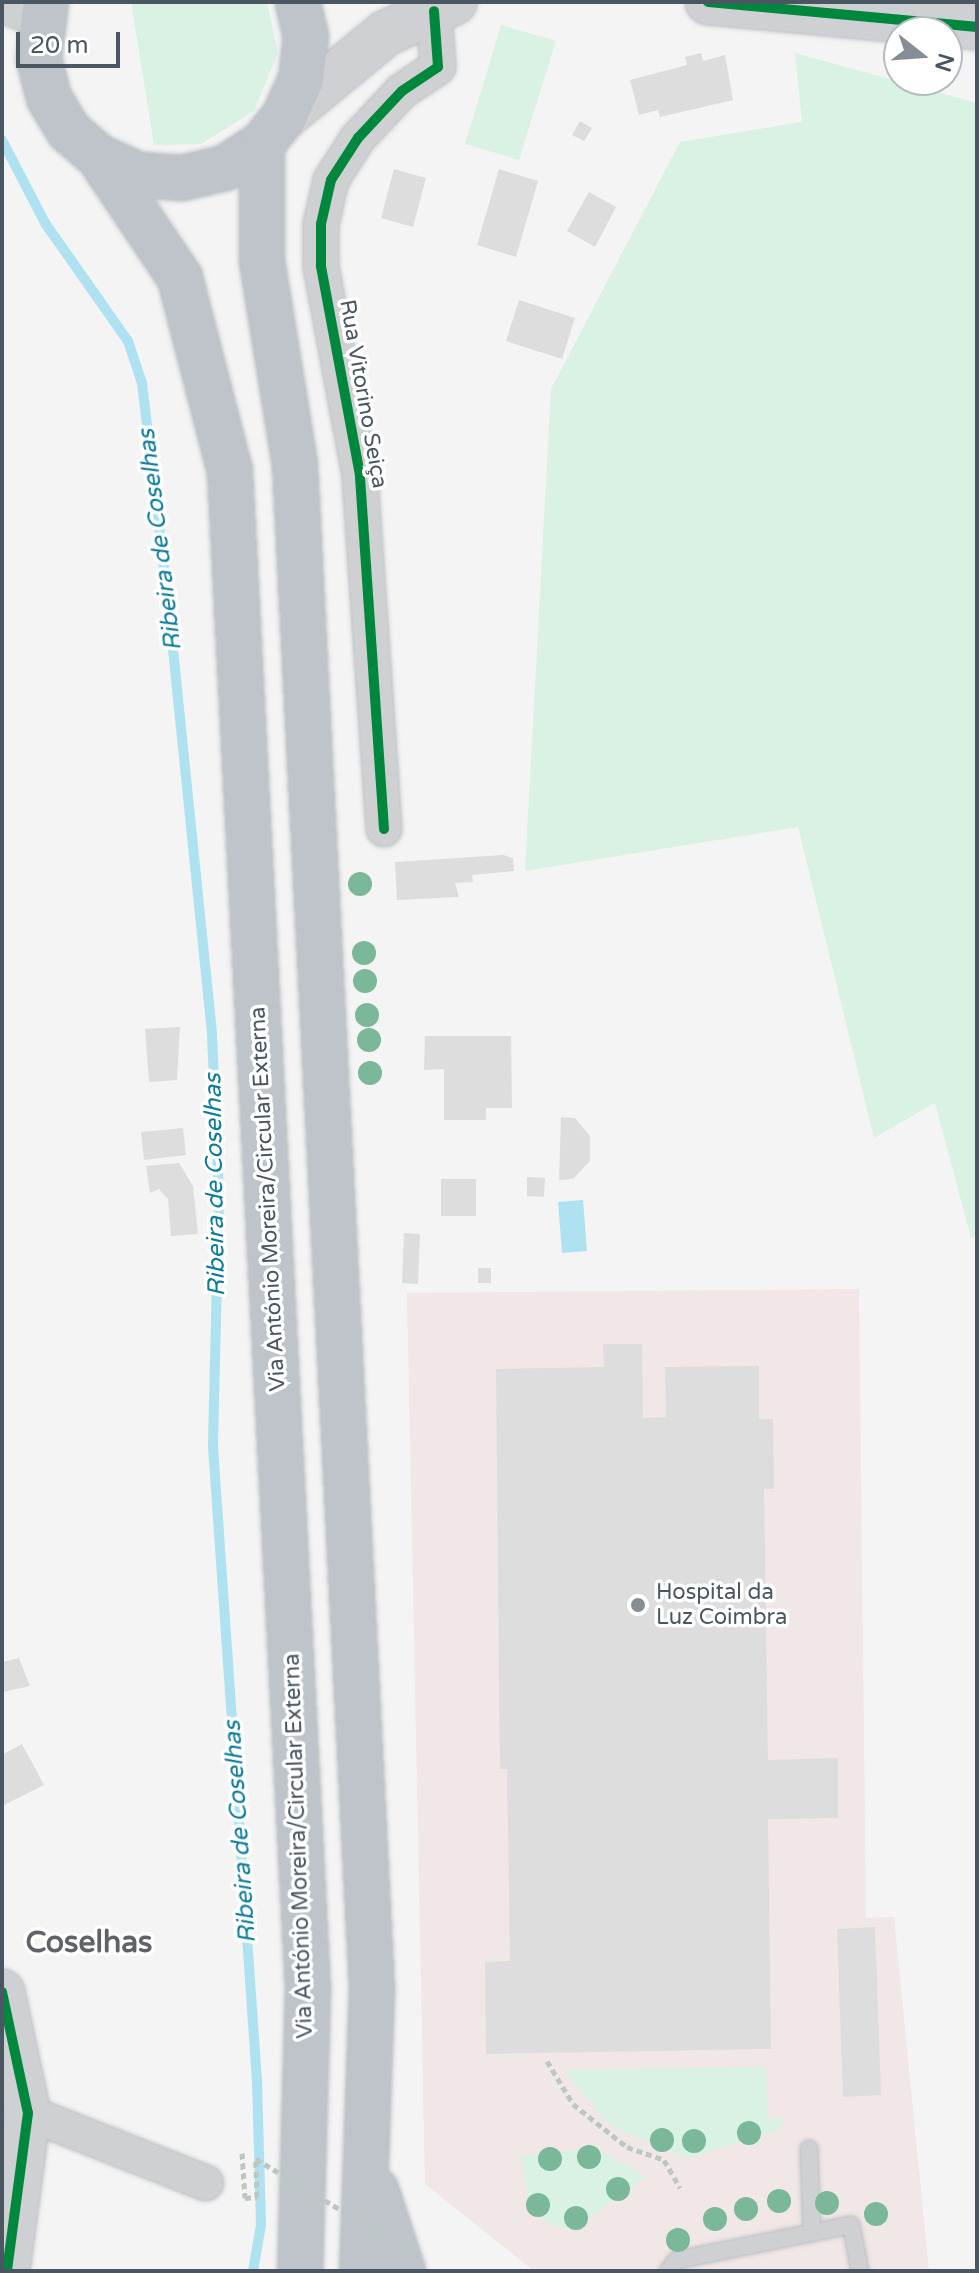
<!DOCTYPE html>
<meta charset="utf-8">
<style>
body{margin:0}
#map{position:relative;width:979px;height:2273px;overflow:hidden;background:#f4f4f4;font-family:"Varela Round",sans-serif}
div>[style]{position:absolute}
.medical>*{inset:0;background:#f1e7e6}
.green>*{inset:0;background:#d9f2e3}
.water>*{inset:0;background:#aee2f0}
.stream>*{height:10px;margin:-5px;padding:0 5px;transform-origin:5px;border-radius:5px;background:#aee2f0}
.building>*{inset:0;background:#ddddde}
.path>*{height:5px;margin-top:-2.5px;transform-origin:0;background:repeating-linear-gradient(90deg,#bcc7c4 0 6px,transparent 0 10px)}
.roads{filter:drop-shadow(0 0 2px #b9bec3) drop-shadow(0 0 2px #b9bec3)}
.lane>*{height:16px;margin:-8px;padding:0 8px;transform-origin:8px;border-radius:8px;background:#ced0d2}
.street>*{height:34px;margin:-17px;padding:0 17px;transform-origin:17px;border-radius:17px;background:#ced0d2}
.secondary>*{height:44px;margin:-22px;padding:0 22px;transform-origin:22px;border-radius:22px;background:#ced0d4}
.highway>*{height:44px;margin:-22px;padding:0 22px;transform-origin:22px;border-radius:22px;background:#bec4c9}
.path-bridge>*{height:5px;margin-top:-2.5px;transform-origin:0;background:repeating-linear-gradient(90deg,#bcc7c4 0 6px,transparent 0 10px)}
.cycleway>*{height:10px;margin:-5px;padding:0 5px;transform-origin:5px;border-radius:5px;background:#00873e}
.trees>*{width:24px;height:24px;margin:-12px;border-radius:50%;background:#7ab899}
.dots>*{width:22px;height:22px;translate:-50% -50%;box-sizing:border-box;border:4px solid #fff;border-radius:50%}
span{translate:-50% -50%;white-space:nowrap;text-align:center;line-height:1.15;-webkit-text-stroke:7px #fff;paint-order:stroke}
.street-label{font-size:22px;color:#4a5661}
.poi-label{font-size:22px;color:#4a5661}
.left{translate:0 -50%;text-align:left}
.water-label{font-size:24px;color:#0c7c9b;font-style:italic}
.district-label{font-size:30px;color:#5f6368;font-weight:700}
.frame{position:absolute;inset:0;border:4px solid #4a5661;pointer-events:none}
.north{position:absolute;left:883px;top:16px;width:80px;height:80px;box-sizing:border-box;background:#fff;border:2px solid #b7bbc0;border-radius:50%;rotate:107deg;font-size:22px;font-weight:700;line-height:32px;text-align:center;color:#4a5661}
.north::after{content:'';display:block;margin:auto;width:28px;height:36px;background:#868d94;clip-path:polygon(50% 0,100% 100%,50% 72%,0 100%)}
.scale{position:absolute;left:16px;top:32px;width:104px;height:36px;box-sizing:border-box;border:4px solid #4a5661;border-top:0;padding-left:10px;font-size:24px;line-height:28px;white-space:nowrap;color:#4a5661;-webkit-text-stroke:6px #fff;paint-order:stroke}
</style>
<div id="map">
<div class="medical">
<i style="clip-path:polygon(859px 1289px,866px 1918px,894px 1917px,929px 2271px,534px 2271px,425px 2184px,407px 1293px)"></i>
</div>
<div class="green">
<i style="clip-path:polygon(131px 2px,267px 2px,278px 53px,254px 111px,201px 144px,154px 145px)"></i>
<i style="clip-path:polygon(501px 25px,556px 41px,519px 160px,465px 144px)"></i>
<i style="clip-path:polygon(795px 53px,977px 103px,977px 1236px,971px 1238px,935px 1103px,874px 1138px,798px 827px,525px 871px,551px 389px,680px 142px,802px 122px)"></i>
<i style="clip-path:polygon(766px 2067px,768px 2120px,783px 2118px,778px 2130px,688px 2158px,612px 2127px,563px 2070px)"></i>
<i style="clip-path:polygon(596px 2148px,646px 2177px,572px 2229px,549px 2225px,528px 2199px,521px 2156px)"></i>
</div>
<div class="water">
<i style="clip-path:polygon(583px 1200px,587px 1251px,562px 1253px,558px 1202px)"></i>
</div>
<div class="stream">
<i style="left:2px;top:140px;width:93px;rotate:62.6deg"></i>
<i style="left:45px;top:223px;width:144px;rotate:54.9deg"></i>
<i style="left:128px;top:341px;width:44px;rotate:71.6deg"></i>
<i style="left:142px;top:383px;width:219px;rotate:83.2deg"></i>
<i style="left:168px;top:600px;width:437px;rotate:84.2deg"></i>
<i style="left:212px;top:1035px;width:162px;rotate:87.5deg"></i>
<i style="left:219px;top:1197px;width:250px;rotate:91.4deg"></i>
<i style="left:213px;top:1447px;width:636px;rotate:86.03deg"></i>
<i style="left:257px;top:2081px;width:144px;rotate:88.4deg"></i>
<i style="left:261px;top:2225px;width:47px;rotate:99.9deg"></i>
</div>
<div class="building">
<i style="clip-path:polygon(701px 53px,703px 61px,725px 55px,733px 100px,660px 117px,658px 110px,639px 115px,630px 80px,687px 65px,685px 57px)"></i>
<i style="clip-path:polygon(580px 121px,592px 128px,584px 141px,572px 135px)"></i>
<i style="clip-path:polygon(394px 169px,426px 178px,413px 227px,381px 218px)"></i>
<i style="clip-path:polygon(499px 169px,538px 181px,516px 257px,477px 245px)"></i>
<i style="clip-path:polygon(589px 192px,616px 207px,595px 247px,567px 231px)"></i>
<i style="clip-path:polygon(519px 300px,575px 318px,562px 359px,506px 341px)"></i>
<i style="clip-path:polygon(503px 855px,513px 858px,514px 871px,472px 875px,473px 882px,455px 883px,459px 897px,397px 900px,395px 862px)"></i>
<i style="clip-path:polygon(180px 1027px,177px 1080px,149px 1082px,145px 1029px)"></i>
<i style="clip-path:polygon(425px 1036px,511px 1036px,512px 1108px,486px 1108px,486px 1120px,444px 1120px,444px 1069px,424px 1070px)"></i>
<i style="clip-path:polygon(561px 1117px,575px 1118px,590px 1136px,590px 1161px,573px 1179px,559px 1180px)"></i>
<i style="clip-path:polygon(183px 1128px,186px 1155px,144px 1160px,141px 1132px)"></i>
<i style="clip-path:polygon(179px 1163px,193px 1186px,198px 1234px,171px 1236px,168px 1199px,159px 1189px,150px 1193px,146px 1166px)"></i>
<i style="clip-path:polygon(527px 1177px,545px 1178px,544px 1197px,527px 1196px)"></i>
<i style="clip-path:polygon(441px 1179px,476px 1179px,476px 1216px,441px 1216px)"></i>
<i style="clip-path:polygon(404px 1233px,420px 1234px,418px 1284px,402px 1283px)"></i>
<i style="clip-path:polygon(478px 1268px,491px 1268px,491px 1283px,478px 1283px)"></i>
<i style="clip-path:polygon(603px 1344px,642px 1344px,643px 1418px,666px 1417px,665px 1367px,759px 1366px,759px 1419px,773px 1419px,774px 1489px,764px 1489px,768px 1760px,838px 1758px,838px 1818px,768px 1819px,771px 2049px,486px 2054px,485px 1962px,510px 1961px,507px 1769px,500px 1769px,496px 1369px,604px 1367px)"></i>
<i style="clip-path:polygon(19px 1658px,30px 1686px,3px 1692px,2px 1662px)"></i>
<i style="clip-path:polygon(22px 1744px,44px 1785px,2px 1806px,2px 1755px)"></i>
<i style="clip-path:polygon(875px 1927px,881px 2095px,843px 2097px,837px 1929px)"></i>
</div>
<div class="path">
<i style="left:547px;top:2061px;width:50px;rotate:58.8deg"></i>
<i style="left:573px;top:2104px;width:69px;rotate:38.5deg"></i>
<i style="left:627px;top:2147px;width:39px;rotate:19deg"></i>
<i style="left:664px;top:2160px;width:32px;rotate:60deg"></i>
<i style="left:242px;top:2153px;width:45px;rotate:86.2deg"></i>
<i style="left:245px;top:2198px;width:12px;rotate:-5deg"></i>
<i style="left:257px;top:2197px;width:38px;rotate:-92deg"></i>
</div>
<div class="roads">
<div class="lane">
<i style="left:809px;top:2149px;width:84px;rotate:88deg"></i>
<i style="left:668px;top:2271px;width:14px;rotate:-51deg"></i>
<i style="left:677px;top:2260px;width:177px;rotate:-11.4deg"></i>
<i style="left:851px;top:2225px;width:47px;rotate:78.9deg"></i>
</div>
<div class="street">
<i style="left:2px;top:5px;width:42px;rotate:21deg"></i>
<i style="left:384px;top:829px;width:355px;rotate:-93.9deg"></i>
<i style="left:360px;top:475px;width:213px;rotate:-100.6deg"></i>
<i style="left:321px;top:266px;width:42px;rotate:-90deg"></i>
<i style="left:321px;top:224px;width:45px;rotate:-77.2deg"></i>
<i style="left:331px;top:180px;width:50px;rotate:-57.3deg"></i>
<i style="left:358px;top:138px;width:64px;rotate:-46.9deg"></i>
<i style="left:402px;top:91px;width:43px;rotate:-33.7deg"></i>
<i style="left:438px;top:67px;width:56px;rotate:-94.1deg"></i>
<i style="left:28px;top:2113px;width:191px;rotate:21.5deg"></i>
</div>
<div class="secondary">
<i style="left:708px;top:2px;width:270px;rotate:5.3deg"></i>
<i style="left:284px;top:117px;width:132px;rotate:-39.5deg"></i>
<i style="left:386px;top:33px;width:75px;rotate:-24.5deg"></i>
<i style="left:2px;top:1992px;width:124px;rotate:77.9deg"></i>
<i style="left:28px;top:2113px;width:159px;rotate:97.6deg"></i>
</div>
<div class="highway">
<i style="left:46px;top:2px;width:57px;rotate:97deg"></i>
<i style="left:39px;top:59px;width:40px;rotate:75.6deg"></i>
<i style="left:49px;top:98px;width:39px;rotate:59deg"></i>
<i style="left:69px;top:131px;width:40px;rotate:41deg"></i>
<i style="left:99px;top:157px;width:44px;rotate:24.2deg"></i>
<i style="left:139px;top:175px;width:43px;rotate:4deg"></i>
<i style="left:182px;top:178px;width:44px;rotate:-13.1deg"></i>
<i style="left:225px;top:168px;width:44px;rotate:-33deg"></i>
<i style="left:262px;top:144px;width:35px;rotate:-51deg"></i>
<i style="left:284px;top:117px;width:42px;rotate:-65.9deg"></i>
<i style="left:301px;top:79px;width:42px;rotate:-83.2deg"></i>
<i style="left:306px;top:37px;width:36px;rotate:-103deg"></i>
<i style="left:262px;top:144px;width:117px;rotate:90deg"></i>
<i style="left:262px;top:261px;width:206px;rotate:80.8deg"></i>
<i style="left:295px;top:464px;width:1526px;rotate:87.11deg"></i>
<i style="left:372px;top:1988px;width:283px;rotate:92deg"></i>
<i style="left:99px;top:157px;width:146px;rotate:56.2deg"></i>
<i style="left:180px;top:278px;width:199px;rotate:75.5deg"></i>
<i style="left:230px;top:471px;width:1520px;rotate:87.06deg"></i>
<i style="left:308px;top:1989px;width:282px;rotate:91.6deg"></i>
<i style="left:376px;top:2190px;width:85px;rotate:71.6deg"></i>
</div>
</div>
<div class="path-bridge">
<i style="left:256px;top:2159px;width:190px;rotate:31deg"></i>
</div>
<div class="cycleway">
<i style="left:708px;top:2px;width:270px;rotate:5.3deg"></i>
<i style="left:384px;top:829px;width:355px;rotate:-93.9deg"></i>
<i style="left:360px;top:475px;width:213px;rotate:-100.6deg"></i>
<i style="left:321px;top:266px;width:42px;rotate:-90deg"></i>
<i style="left:321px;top:224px;width:45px;rotate:-77.2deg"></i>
<i style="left:331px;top:180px;width:50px;rotate:-57.3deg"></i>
<i style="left:358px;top:138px;width:64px;rotate:-46.9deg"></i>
<i style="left:402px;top:91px;width:43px;rotate:-33.7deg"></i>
<i style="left:438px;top:67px;width:56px;rotate:-94.1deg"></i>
<i style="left:2px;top:1992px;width:124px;rotate:77.9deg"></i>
<i style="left:28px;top:2113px;width:159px;rotate:97.6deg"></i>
</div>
<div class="trees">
<i style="left:360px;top:884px"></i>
<i style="left:364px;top:953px"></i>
<i style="left:365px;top:981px"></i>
<i style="left:367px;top:1015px"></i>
<i style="left:369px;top:1040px"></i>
<i style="left:370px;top:1073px"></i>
<i style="left:749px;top:2133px"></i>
<i style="left:662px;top:2140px"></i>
<i style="left:694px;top:2141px"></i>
<i style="left:589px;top:2157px"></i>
<i style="left:550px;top:2159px"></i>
<i style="left:618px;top:2189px"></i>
<i style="left:779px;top:2201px"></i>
<i style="left:827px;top:2203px"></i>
<i style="left:538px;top:2205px"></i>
<i style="left:746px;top:2209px"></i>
<i style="left:876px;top:2214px"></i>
<i style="left:576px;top:2218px"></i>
<i style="left:715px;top:2219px"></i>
<i style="left:678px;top:2240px"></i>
</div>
<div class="dots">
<i style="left:638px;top:1605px;background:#868d94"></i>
</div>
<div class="street-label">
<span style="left:363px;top:394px;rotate:80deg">Rua Vitorino Seiça</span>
<span style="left:268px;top:1199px;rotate:-93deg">Via António Moreira/Circular Externa</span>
<span style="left:299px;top:1846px;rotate:-92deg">Via António Moreira/Circular Externa</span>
</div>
<div class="poi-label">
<span class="left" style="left:656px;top:1605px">Hospital da<br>Luz Coimbra</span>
</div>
<div class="water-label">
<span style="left:160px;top:540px;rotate:-97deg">Ribeira de Coselhas</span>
<span style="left:215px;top:1185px;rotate:-91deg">Ribeira de Coselhas</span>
<span style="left:240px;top:1832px;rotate:-94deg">Ribeira de Coselhas</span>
</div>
<div class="district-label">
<span style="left:89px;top:1943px">Coselhas</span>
</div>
<div class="frame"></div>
<div class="north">N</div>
<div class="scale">20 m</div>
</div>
